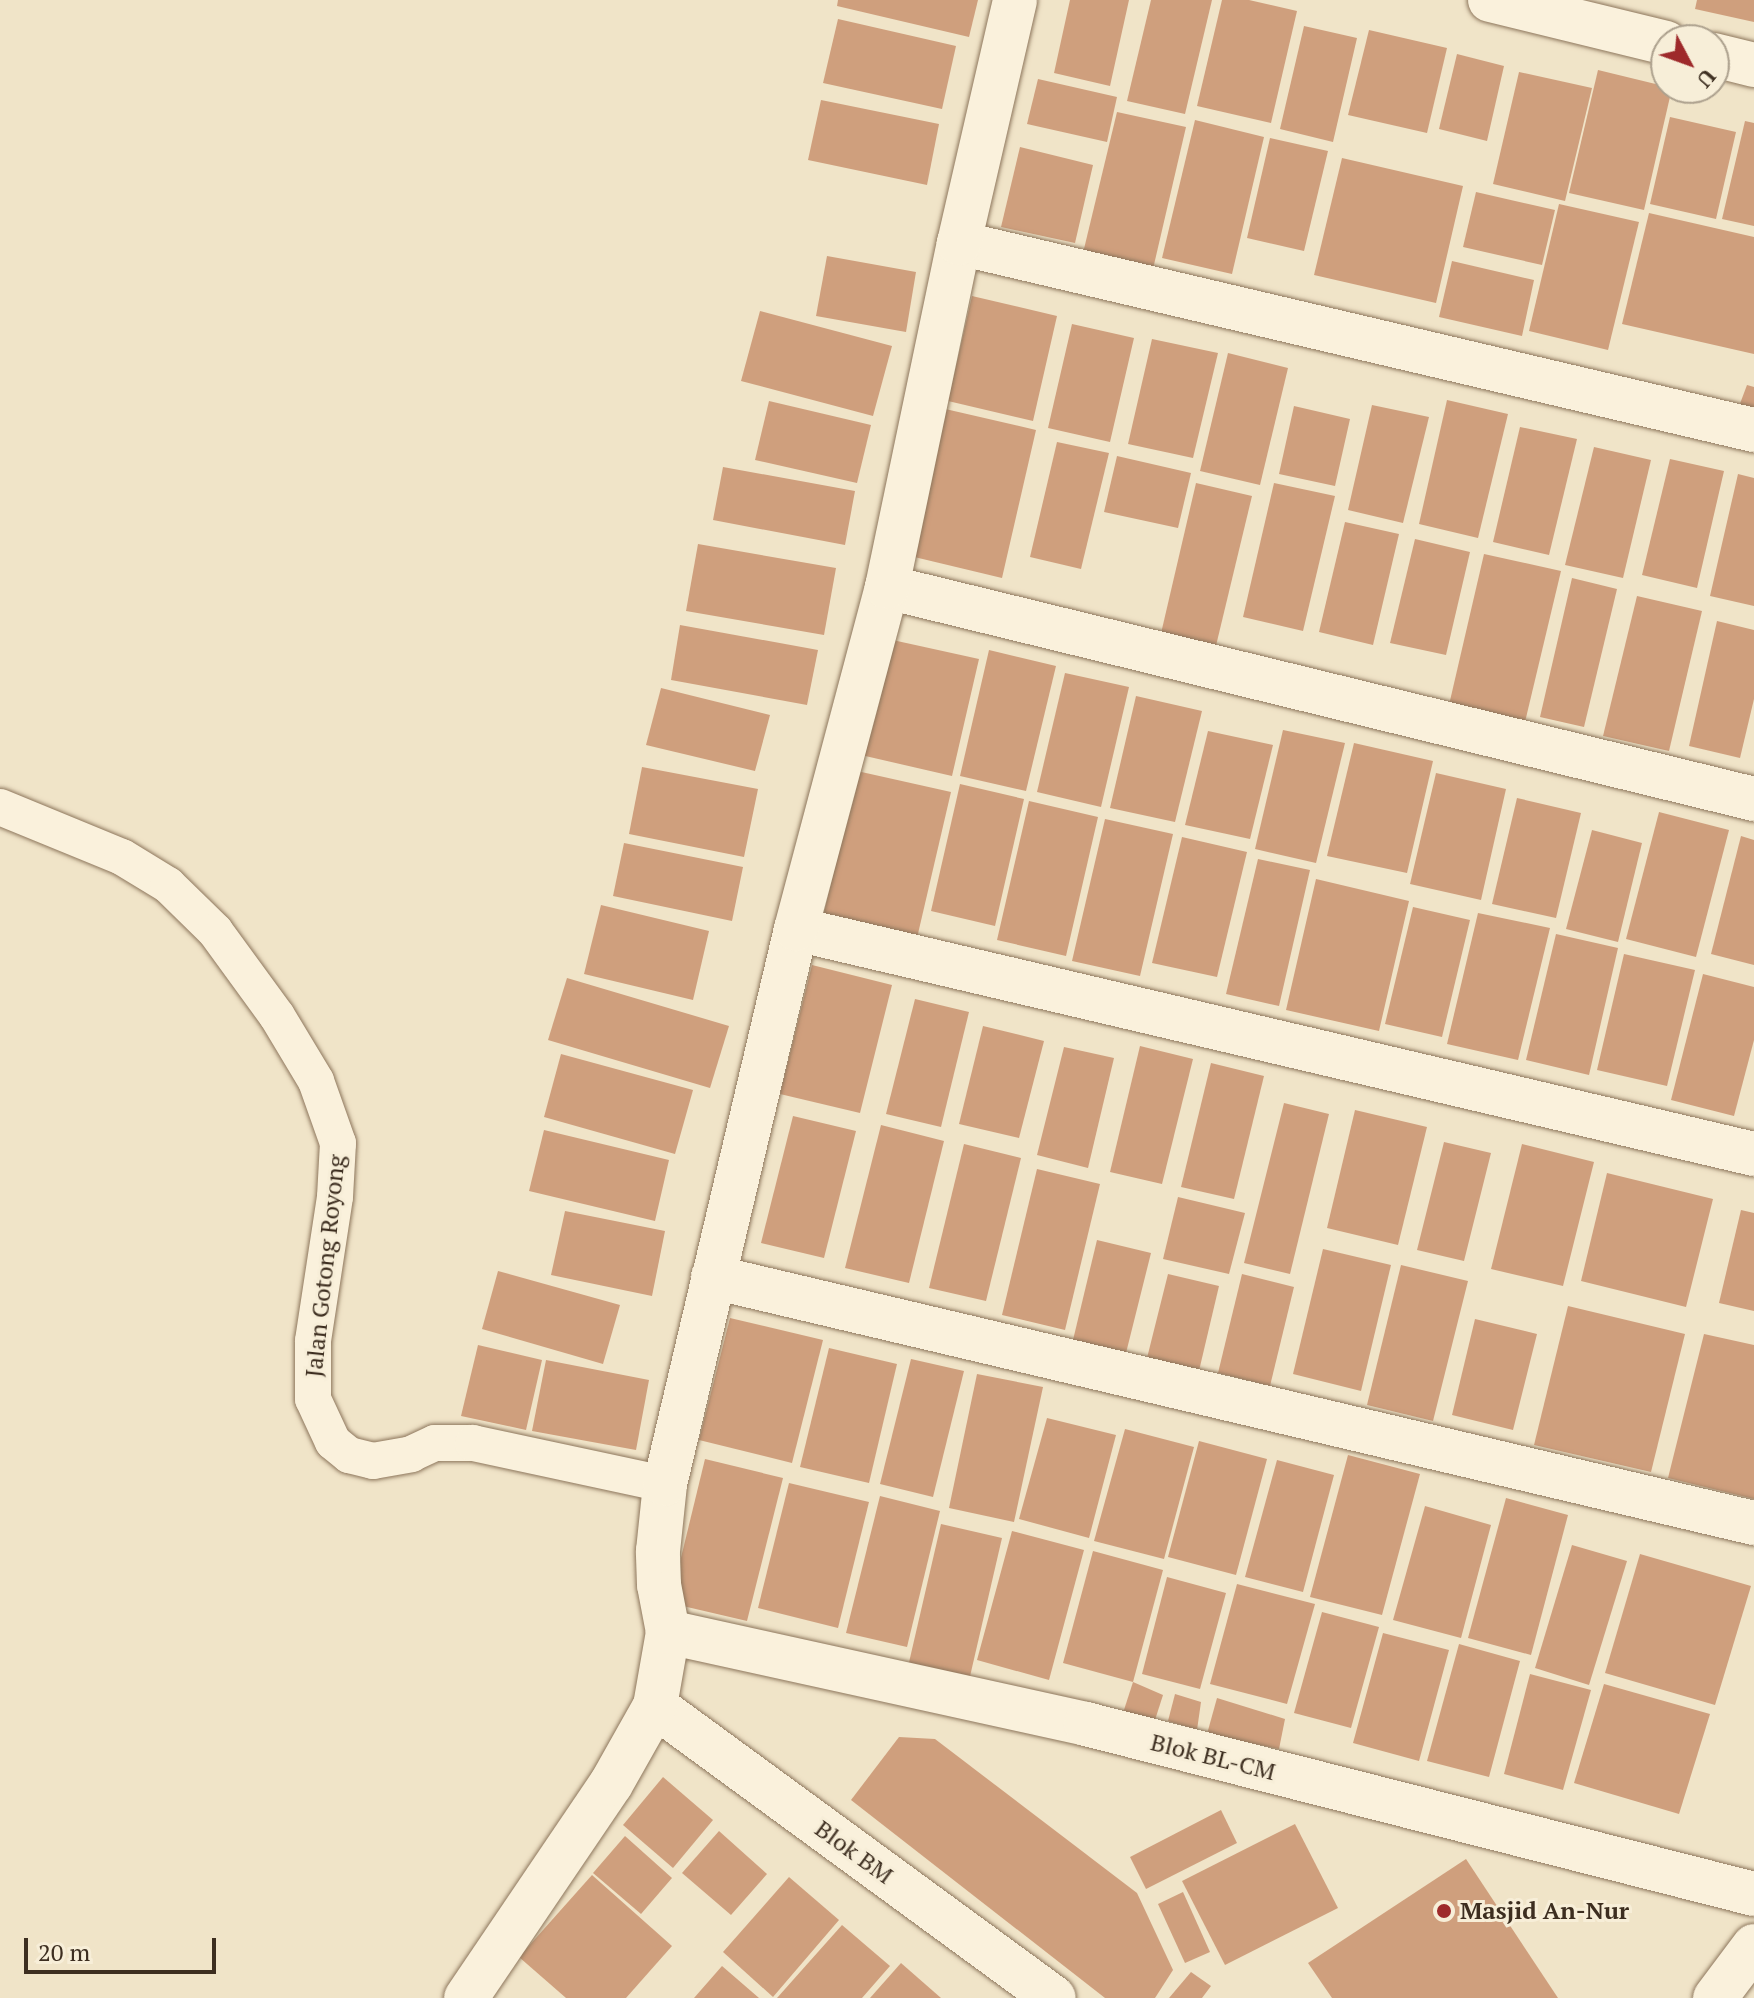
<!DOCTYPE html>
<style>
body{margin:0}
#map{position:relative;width:1754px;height:1998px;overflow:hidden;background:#f0e4c8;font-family:"PT Serif",serif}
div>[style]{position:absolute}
.building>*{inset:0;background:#cf9f7d}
.roads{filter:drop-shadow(0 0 2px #8d765c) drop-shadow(0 0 2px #8d765c)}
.service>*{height:36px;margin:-18px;padding:0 18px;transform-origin:18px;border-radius:18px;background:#faf1dc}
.minor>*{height:44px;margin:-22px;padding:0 22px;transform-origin:22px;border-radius:22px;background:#faf1dc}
.dots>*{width:22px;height:22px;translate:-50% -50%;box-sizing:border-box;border:4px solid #f7eed8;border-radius:50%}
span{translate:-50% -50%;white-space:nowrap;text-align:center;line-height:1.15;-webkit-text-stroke:6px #f7eed8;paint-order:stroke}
.street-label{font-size:24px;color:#3d2e20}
.poi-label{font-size:24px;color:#3d2e20;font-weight:700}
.left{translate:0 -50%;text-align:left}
.north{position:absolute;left:1650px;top:24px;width:80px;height:80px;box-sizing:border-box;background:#f7eed8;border:2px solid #ada18e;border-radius:50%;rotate:131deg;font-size:22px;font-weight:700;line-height:32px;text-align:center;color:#3d2e20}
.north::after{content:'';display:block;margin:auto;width:28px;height:36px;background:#9e2a2b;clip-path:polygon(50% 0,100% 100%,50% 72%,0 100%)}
.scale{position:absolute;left:24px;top:1938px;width:192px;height:36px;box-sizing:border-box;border:4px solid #3d2e20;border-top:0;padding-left:10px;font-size:24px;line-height:28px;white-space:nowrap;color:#3d2e20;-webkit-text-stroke:6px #f7eed8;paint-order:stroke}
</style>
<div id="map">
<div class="building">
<i style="clip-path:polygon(838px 0,978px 0,969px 37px,837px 6px)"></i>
<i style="clip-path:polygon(1070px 0,1129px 0,1110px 86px,1054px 73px)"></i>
<i style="clip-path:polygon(1151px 0,1212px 0,1185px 114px,1127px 101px)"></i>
<i style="clip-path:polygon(1222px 0,1249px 0,1297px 11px,1271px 123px,1197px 106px)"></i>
<i style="clip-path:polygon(1697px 0,1754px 0,1754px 22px,1695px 9px)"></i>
<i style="clip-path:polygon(838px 19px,956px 46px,942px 109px,823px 83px)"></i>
<i style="clip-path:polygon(1304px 26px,1357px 38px,1333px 142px,1280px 129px)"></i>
<i style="clip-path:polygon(1369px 30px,1447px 48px,1427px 133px,1348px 115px)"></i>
<i style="clip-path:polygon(1457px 54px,1504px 66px,1487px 141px,1439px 129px)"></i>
<i style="clip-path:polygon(1598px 70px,1672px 88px,1644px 210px,1569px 193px)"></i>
<i style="clip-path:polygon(1519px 72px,1592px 88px,1565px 201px,1493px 184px)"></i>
<i style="clip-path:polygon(1038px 79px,1117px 97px,1107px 142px,1027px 124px)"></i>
<i style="clip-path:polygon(821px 100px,939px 124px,927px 185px,808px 160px)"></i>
<i style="clip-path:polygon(1117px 112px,1186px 127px,1153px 269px,1083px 253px)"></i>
<i style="clip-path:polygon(1670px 117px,1736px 132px,1716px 219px,1650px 204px)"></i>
<i style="clip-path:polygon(1195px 120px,1264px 137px,1232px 274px,1162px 258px)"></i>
<i style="clip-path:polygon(1745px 121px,1754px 123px,1754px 226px,1722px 219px)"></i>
<i style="clip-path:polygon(1270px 138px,1328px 151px,1304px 251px,1247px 238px)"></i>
<i style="clip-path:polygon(1020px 147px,1093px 165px,1075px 243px,1001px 227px)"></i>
<i style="clip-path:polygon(1342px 158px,1463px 186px,1436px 303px,1314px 275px)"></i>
<i style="clip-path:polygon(1476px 192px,1555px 210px,1542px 265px,1463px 247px)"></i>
<i style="clip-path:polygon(1559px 204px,1639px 222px,1608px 350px,1529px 331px)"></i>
<i style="clip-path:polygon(1649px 213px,1754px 237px,1754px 354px,1622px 324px)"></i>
<i style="clip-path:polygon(827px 256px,916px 272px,906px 332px,816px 316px)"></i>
<i style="clip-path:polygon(1452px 261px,1534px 280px,1522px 336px,1439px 317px)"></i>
<i style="clip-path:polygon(972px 296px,1057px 316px,1033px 421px,948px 401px)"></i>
<i style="clip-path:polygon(760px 311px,892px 346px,873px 416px,741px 381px)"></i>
<i style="clip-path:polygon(1072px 324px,1134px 338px,1110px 442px,1048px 428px)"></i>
<i style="clip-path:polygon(1152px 339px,1218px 353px,1193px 458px,1128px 444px)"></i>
<i style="clip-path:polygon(1228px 353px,1288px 368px,1260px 485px,1200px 471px)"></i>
<i style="clip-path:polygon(1747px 385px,1754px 387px,1754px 412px,1738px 409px)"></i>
<i style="clip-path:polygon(1447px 400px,1508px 414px,1478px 538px,1419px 524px)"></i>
<i style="clip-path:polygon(769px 401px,871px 425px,857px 483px,755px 460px)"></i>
<i style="clip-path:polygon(1372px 405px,1429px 417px,1403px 523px,1348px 510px)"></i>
<i style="clip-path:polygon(1294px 406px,1350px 419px,1335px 486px,1279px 474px)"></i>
<i style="clip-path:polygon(941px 408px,1036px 430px,1002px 578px,906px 555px)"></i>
<i style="clip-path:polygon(1520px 427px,1577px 439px,1549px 555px,1493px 542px)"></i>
<i style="clip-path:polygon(1057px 442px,1109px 453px,1081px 569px,1030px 557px)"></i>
<i style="clip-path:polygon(1594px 447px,1651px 460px,1623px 578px,1565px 565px)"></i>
<i style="clip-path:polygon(1117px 456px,1191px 473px,1178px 528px,1104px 512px)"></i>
<i style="clip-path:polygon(1670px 459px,1724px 471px,1697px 588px,1642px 575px)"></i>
<i style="clip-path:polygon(723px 467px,855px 491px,845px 545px,713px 520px)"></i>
<i style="clip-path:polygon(1738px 474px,1754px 478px,1754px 606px,1710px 596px)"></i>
<i style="clip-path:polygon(1196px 483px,1252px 496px,1214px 654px,1159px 642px)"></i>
<i style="clip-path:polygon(1274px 483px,1335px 496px,1303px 631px,1243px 617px)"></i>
<i style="clip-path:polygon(1345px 522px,1399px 534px,1373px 645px,1319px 632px)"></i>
<i style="clip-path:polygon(1415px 539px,1470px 552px,1446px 655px,1390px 643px)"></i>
<i style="clip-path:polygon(698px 544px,836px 568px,824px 635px,686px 611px)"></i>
<i style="clip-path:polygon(1484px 554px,1561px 571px,1525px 722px,1449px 705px)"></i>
<i style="clip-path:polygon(1572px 578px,1617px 589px,1584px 727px,1540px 717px)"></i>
<i style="clip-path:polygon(1637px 596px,1702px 611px,1669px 751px,1603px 736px)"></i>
<i style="clip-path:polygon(1717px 621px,1754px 630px,1754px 699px,1740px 758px,1689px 746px)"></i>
<i style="clip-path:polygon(680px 625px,818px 650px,807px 705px,671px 680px)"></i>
<i style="clip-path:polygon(888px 639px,979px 659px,952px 776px,861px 755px)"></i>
<i style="clip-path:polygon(989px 650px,1056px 666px,1026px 791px,960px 776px)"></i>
<i style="clip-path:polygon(1065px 673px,1129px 687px,1101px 807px,1037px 792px)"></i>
<i style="clip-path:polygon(661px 688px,770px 715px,755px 771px,646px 745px)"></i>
<i style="clip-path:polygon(1136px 696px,1202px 711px,1175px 822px,1110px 808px)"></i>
<i style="clip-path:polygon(1283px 730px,1345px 743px,1316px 863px,1255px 849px)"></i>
<i style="clip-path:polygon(1208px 731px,1273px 745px,1250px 839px,1185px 825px)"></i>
<i style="clip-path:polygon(1354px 743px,1433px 761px,1407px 873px,1327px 856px)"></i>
<i style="clip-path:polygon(642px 767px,758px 789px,744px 857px,629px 834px)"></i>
<i style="clip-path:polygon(857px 771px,951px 792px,917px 938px,823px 917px)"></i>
<i style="clip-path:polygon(1436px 773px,1506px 789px,1481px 900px,1410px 884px)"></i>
<i style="clip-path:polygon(960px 784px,1024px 799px,995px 926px,931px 911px)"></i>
<i style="clip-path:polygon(1517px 798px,1581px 813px,1556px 918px,1492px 904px)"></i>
<i style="clip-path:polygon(1029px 801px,1098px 817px,1066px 956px,997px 940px)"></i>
<i style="clip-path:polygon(1659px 812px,1729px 830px,1696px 957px,1626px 939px)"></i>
<i style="clip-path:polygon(1105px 819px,1173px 834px,1140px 976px,1072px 961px)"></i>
<i style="clip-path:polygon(1592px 830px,1642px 843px,1618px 942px,1566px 929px)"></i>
<i style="clip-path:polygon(1741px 836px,1754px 840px,1754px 965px,1711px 954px)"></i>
<i style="clip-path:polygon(1182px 837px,1247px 852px,1217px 977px,1152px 963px)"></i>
<i style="clip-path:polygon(624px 843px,743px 867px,732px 921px,613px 896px)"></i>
<i style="clip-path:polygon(1258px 859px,1310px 870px,1279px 1006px,1226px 994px)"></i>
<i style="clip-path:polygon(1316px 879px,1409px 901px,1379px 1031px,1286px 1010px)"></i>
<i style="clip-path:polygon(601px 905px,709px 931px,693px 1000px,584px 974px)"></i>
<i style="clip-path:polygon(1413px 907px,1470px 920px,1442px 1037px,1385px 1024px)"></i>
<i style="clip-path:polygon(1478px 913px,1550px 928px,1518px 1060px,1447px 1044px)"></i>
<i style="clip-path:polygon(1556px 934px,1618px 948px,1589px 1075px,1526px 1060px)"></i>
<i style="clip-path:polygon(1624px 954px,1695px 970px,1667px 1086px,1597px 1070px)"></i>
<i style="clip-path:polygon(812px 965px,892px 985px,860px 1113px,780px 1094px)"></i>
<i style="clip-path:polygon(1703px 974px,1754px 987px,1754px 1040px,1734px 1116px,1671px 1100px)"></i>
<i style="clip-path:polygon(567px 978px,729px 1026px,710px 1088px,548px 1040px)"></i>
<i style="clip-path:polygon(915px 999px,969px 1012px,941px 1127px,886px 1114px)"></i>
<i style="clip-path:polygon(983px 1026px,1044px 1041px,1019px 1138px,959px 1124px)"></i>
<i style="clip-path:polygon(1140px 1046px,1193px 1059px,1162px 1184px,1110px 1172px)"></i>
<i style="clip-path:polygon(1064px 1047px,1114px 1058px,1088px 1168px,1037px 1155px)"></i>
<i style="clip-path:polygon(561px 1054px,693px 1090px,675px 1154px,544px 1117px)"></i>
<i style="clip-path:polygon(1211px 1063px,1264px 1076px,1234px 1199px,1181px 1187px)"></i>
<i style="clip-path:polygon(1284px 1103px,1329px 1114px,1290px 1274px,1244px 1263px)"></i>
<i style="clip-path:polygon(1355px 1110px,1427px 1127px,1398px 1245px,1327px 1228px)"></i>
<i style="clip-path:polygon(793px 1116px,856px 1131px,824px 1258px,761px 1243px)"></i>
<i style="clip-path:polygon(881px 1125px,944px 1141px,909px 1283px,845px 1268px)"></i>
<i style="clip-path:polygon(544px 1130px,669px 1160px,655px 1221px,529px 1191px)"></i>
<i style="clip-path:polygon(1444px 1142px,1491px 1153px,1464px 1261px,1417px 1250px)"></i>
<i style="clip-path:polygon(964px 1144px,1021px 1158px,986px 1301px,929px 1288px)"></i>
<i style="clip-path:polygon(1522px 1144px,1594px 1162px,1563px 1286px,1491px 1269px)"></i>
<i style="clip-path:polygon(1037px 1169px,1100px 1184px,1065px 1330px,1002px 1315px)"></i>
<i style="clip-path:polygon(1607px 1173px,1713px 1199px,1686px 1307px,1581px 1281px)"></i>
<i style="clip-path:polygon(1178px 1197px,1245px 1213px,1229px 1274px,1163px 1259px)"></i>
<i style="clip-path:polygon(1741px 1210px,1754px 1213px,1754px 1311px,1719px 1303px)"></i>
<i style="clip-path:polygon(565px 1211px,665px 1231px,652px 1296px,551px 1275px)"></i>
<i style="clip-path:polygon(1097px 1240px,1151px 1253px,1126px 1353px,1073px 1340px)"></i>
<i style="clip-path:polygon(1323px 1249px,1391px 1265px,1361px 1391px,1293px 1374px)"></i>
<i style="clip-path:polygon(1401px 1265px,1468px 1281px,1433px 1421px,1367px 1405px)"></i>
<i style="clip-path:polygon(498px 1271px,620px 1305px,603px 1364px,482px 1329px)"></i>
<i style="clip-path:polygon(1168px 1274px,1219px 1286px,1198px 1375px,1146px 1362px)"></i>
<i style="clip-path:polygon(1242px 1274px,1294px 1287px,1270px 1386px,1218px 1373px)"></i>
<i style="clip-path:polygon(1568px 1306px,1685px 1334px,1651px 1472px,1534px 1445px)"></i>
<i style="clip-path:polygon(730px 1318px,823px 1340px,792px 1463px,699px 1440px)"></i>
<i style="clip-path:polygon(1475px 1319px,1537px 1334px,1513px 1430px,1452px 1415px)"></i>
<i style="clip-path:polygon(1704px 1334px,1754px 1345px,1754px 1499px,1668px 1478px)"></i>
<i style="clip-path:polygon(478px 1345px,542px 1360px,526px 1430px,461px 1416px)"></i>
<i style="clip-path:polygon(829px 1348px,897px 1364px,869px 1483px,800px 1467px)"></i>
<i style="clip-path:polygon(911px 1359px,964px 1371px,933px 1497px,880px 1484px)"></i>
<i style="clip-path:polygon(546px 1360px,649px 1380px,636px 1450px,532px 1431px)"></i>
<i style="clip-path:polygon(977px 1374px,1043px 1387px,1014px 1522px,949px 1508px)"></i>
<i style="clip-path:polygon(1047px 1418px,1116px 1435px,1089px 1538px,1019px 1519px)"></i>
<i style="clip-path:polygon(1125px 1429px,1194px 1447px,1164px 1559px,1094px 1541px)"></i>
<i style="clip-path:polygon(1199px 1441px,1267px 1459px,1236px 1575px,1168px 1557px)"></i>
<i style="clip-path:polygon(1348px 1455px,1420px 1474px,1382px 1615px,1310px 1597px)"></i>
<i style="clip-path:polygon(705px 1459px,783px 1478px,747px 1621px,670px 1603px)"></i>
<i style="clip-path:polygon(1277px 1460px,1334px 1475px,1303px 1592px,1245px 1577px)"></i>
<i style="clip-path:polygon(789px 1483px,869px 1502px,838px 1628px,758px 1608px)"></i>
<i style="clip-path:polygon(880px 1496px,940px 1511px,907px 1647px,846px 1633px)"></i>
<i style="clip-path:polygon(1506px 1498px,1568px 1515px,1531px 1655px,1468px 1638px)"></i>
<i style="clip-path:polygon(1425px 1506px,1491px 1525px,1461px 1638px,1393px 1620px)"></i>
<i style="clip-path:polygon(941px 1524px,1002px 1538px,968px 1685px,907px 1671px)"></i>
<i style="clip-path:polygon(1012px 1531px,1084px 1550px,1049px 1680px,977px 1660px)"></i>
<i style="clip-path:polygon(1572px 1545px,1627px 1561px,1589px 1685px,1535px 1668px)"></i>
<i style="clip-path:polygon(1093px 1551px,1163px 1570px,1133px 1682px,1063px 1663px)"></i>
<i style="clip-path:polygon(1640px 1554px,1751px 1586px,1715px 1705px,1605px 1673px)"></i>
<i style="clip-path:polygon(1167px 1577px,1226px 1593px,1200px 1689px,1142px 1674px)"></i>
<i style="clip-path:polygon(1237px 1584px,1315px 1604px,1287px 1704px,1210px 1684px)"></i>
<i style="clip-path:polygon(1322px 1612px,1379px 1627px,1351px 1728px,1294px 1713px)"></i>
<i style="clip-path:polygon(1383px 1633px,1449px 1650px,1419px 1761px,1353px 1743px)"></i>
<i style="clip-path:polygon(1459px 1644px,1520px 1661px,1489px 1777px,1427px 1761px)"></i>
<i style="clip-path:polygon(1530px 1674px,1591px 1690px,1563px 1790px,1504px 1774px)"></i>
<i style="clip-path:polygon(1133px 1682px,1163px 1695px,1155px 1720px,1123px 1713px)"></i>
<i style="clip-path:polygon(1604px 1684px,1710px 1714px,1679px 1814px,1574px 1783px)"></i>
<i style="clip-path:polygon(1175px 1694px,1201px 1702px,1197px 1730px,1168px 1721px)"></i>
<i style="clip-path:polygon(1217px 1698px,1285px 1719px,1279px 1749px,1207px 1734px)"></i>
<i style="clip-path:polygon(899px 1737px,935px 1739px,1137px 1893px,1173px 1970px,1155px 1998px,1105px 1998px,851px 1800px)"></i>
<i style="clip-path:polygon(663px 1777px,713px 1820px,673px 1868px,623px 1825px)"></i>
<i style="clip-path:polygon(1221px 1810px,1237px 1843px,1146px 1889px,1130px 1857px)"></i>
<i style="clip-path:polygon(1295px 1824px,1338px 1908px,1225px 1965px,1182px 1881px)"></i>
<i style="clip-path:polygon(719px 1831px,767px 1874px,731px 1915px,682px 1873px)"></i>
<i style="clip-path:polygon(625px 1836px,672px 1878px,641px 1914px,593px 1873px)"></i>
<i style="clip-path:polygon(1466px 1859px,1558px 1998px,1332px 1998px,1308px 1963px)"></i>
<i style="clip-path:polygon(592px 1875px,672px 1946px,626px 1998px,566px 1998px,519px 1957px)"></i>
<i style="clip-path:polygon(789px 1877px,839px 1920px,773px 1997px,723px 1952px)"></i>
<i style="clip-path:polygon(1183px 1892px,1210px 1952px,1185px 1963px,1158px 1904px)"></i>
<i style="clip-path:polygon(842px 1925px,890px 1966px,862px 1998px,777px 1998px)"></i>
<i style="clip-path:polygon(901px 1963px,941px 1998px,870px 1998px)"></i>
<i style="clip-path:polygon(722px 1966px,759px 1998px,694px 1998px)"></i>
<i style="clip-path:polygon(1191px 1972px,1211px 1986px,1202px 1998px,1169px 1998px)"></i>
</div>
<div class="roads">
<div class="service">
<i style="left:0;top:807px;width:132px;rotate:22.3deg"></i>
<i style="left:122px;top:857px;width:54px;rotate:31.3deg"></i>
<i style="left:168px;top:885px;width:66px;rotate:44.4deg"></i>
<i style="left:215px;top:931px;width:105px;rotate:53.9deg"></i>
<i style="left:277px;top:1016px;width:76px;rotate:59deg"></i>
<i style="left:316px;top:1081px;width:66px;rotate:70.5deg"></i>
<i style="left:338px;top:1143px;width:54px;rotate:93.2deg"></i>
<i style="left:335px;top:1197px;width:146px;rotate:98.7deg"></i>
<i style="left:313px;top:1341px;width:58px;rotate:90deg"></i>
<i style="left:313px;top:1399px;width:47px;rotate:65.1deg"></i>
<i style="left:333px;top:1442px;width:21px;rotate:39deg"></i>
<i style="left:349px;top:1455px;width:25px;rotate:14deg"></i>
<i style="left:373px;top:1461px;width:39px;rotate:-10deg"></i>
<i style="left:411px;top:1454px;width:26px;rotate:-25deg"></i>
<i style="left:435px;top:1443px;width:38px"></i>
<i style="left:473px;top:1443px;width:196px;rotate:12.1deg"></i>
</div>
<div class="minor">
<i style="left:1490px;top:0;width:181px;rotate:13.7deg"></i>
<i style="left:1714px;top:55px;width:41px;rotate:14deg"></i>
<i style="left:959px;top:243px;width:817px;rotate:13.24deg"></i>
<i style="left:887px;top:587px;width:893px;rotate:13.74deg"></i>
<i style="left:796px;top:929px;width:984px;rotate:13.22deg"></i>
<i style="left:713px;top:1277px;width:1070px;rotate:13.3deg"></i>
<i style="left:668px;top:1632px;width:428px;rotate:12.4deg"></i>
<i style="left:1086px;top:1724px;width:689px;rotate:14.28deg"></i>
<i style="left:655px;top:1706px;width:494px;rotate:36.2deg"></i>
<i style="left:466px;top:1998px;width:258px;rotate:-55.9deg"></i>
<i style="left:611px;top:1784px;width:90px;rotate:-60.6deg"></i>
<i style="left:655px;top:1706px;width:75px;rotate:-80deg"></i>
<i style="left:668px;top:1632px;width:48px;rotate:-100.8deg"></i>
<i style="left:659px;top:1585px;width:34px;rotate:-92deg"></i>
<i style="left:658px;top:1551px;width:67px;rotate:-84deg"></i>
<i style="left:665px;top:1484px;width:570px;rotate:-76.72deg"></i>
<i style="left:796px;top:929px;width:354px;rotate:-75.1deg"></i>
<i style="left:887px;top:587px;width:351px;rotate:-78.2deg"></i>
<i style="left:959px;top:243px;width:249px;rotate:-77deg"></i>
<i style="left:1715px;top:1998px;width:65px;rotate:-53.1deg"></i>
</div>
</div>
<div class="dots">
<i style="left:1444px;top:1911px;background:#9e2a2b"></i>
</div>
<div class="street-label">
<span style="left:325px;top:1266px;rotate:-84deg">Jalan Gotong Royong</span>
<span style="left:1213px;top:1757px;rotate:14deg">Blok BL-CM</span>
<span style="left:854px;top:1852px;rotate:36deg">Blok BM</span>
</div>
<div class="poi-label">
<span class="left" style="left:1460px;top:1911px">Masjid An-Nur</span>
</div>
<div class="north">U</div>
<div class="scale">20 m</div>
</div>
